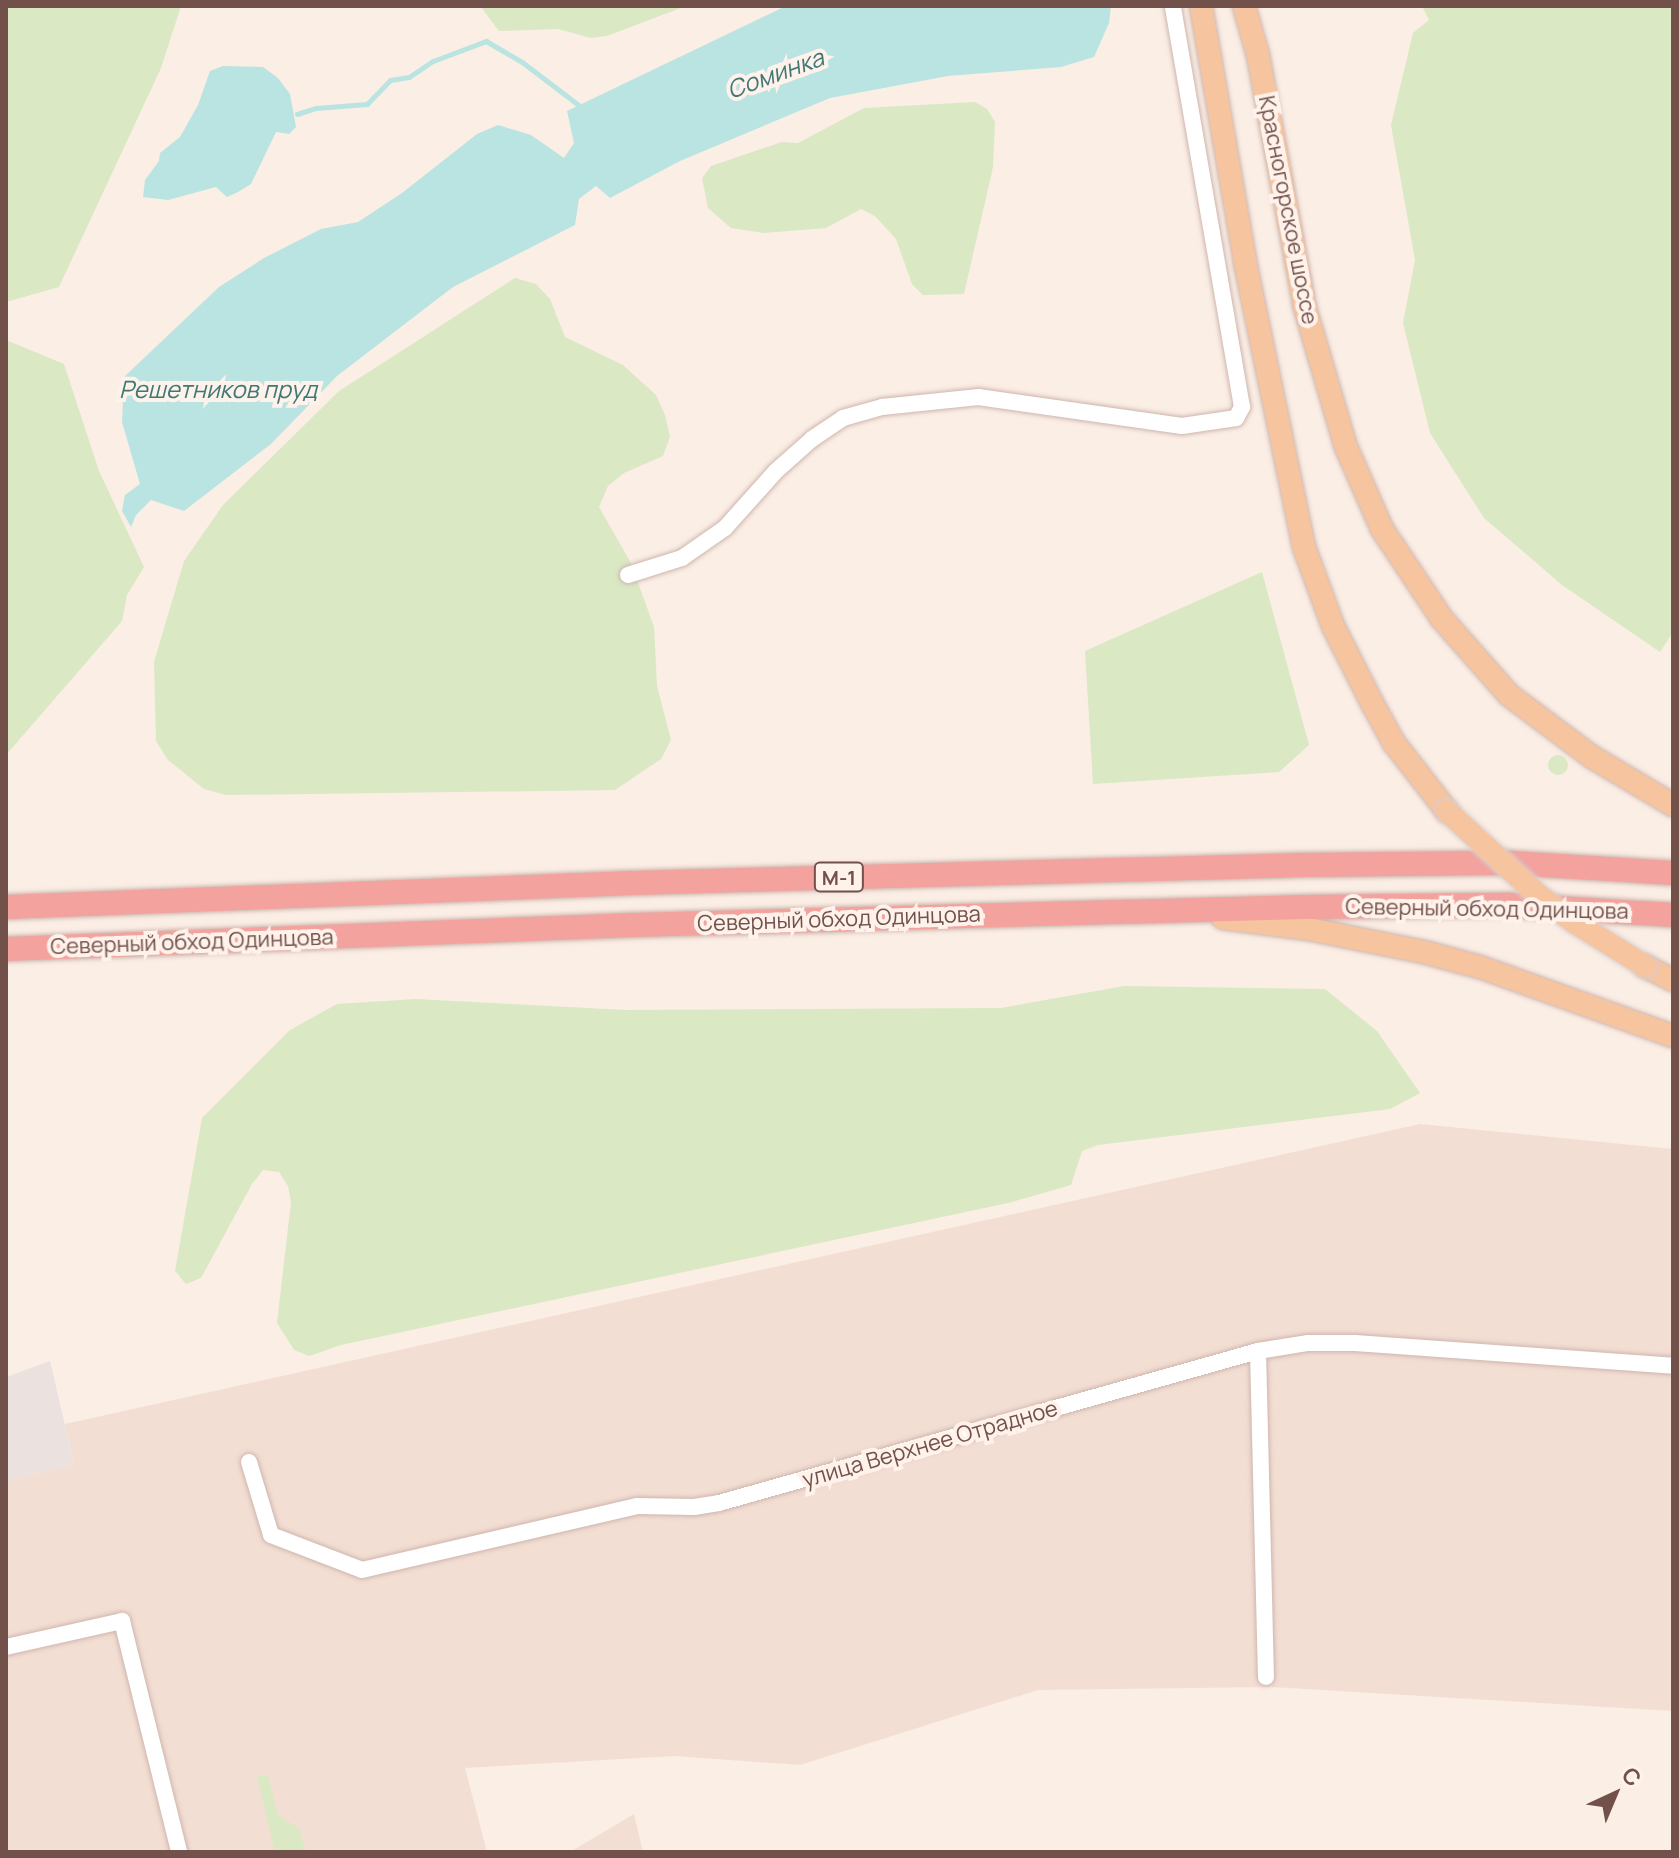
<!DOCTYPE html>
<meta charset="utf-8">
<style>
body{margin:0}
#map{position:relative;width:1679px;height:1858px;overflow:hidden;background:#fbeee5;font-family:Manrope,sans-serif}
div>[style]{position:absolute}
.residential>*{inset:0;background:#f3ded3}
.industrial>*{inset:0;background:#ebe2df}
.green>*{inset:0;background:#dae8c4}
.round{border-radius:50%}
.water>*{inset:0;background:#bae4e1}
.stream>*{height:5px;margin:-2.5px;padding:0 2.5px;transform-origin:2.5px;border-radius:2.5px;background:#bae4e1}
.roads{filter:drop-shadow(0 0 2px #ceb6ae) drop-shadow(0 0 2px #ceb6ae)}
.minor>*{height:16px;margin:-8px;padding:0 8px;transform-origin:8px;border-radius:8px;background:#fff}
.major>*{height:22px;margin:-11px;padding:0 11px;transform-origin:11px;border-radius:11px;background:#f7c4a0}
.highway>*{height:24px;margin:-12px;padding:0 12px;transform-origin:12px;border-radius:12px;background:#f3a29e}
.bridges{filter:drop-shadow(0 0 2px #d8cecd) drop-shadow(0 0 2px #d8cecd)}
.major-bridge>*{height:22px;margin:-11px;padding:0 11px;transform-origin:11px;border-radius:11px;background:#f7c4a0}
span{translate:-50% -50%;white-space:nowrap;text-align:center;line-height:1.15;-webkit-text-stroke:8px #fef2eb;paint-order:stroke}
.shield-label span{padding:2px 6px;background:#fef2eb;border:2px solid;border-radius:6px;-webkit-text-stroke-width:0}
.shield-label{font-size:20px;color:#73514b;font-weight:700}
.street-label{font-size:22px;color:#73514b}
.water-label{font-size:24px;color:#407876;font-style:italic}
.frame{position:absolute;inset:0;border:8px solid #73514b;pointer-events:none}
.north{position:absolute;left:1575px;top:1754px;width:80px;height:80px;-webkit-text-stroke:6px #fef2eb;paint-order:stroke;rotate:44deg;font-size:22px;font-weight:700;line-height:32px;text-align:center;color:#73514b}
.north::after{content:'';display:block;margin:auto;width:28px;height:36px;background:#73514b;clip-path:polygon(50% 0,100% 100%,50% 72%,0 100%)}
</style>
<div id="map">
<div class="residential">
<i style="clip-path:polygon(1420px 1124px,1673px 1149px,1673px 1711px,1271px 1687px,1038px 1690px,800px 1765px,674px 1756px,465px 1768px,487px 1852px,6px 1852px,6px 1481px,74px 1464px,65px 1424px)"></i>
<i style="clip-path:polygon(634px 1814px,643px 1852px,570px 1852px)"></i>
</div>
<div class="industrial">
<i style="clip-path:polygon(50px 1361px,74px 1464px,6px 1481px,6px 1377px)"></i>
</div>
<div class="green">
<i style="clip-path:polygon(6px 6px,181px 6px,161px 68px,59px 287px,6px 302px)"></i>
<i style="clip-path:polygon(686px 6px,607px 36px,591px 38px,558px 29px,499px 31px,481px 7px)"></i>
<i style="clip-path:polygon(1422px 6px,1673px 6px,1673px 632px,1660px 652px,1562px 585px,1484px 518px,1430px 433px,1403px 323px,1415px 260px,1391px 125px,1413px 33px,1429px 20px)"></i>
<i style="clip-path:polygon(975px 102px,987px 109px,995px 122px,993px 167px,964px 294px,923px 295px,912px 284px,896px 239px,875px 216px,861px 209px,826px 228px,764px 233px,731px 228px,708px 208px,702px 178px,711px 166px,782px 142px,798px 143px,864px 108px)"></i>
<i style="clip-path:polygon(515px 278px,536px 284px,550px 299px,565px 337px,623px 365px,656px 395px,665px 415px,670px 437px,663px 456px,624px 473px,608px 486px,599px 507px,631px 563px,654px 627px,657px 686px,671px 740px,661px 759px,615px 790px,226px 795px,204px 789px,168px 760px,156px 741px,154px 662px,184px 561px,223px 505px,339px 391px)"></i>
<i style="clip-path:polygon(6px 340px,64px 364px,99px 471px,144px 567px,127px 595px,122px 621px,6px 755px)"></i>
<i style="clip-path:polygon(1262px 572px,1309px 745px,1279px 772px,1093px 784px,1085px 651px)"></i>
<i class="round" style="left:1548px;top:755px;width:20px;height:20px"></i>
<i style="clip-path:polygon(1124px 986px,1325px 989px,1377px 1031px,1420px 1093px,1390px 1109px,1098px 1145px,1082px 1151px,1071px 1185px,1008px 1203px,341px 1345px,309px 1356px,294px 1350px,277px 1323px,291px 1202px,288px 1186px,279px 1172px,263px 1170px,252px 1184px,201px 1278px,186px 1284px,175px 1271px,202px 1118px,290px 1030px,337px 1004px,416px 999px,625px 1010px,1001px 1008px)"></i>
<i style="clip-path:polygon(268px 1775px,278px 1815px,300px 1829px,305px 1852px,275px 1852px,257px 1777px)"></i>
</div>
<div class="water">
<i style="clip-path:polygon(786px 6px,1111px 6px,1109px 23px,1094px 57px,1061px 67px,948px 76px,830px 98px,680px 161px,610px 198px,596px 186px,579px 199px,575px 225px,453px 287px,337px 376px,271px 444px,184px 511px,151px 500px,136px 515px,131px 527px,122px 511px,125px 495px,140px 484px,122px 422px,124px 377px,219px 287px,264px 258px,321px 229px,358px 222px,402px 193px,477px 134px,498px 125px,531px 135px,564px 158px,574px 143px,567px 111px)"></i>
<i style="clip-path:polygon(223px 66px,263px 67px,278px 78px,290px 94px,296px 127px,289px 134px,276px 132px,251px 184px,238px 192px,227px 197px,216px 187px,168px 200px,143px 197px,145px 180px,159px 161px,160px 153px,180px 137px,198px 105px,210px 71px)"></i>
</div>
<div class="stream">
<i style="left:297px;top:114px;width:20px;rotate:-18deg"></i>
<i style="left:316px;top:108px;width:51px;rotate:-4.5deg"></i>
<i style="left:367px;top:104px;width:33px;rotate:-46deg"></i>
<i style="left:390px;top:80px;width:19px;rotate:-9deg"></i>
<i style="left:409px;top:77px;width:29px;rotate:-34deg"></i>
<i style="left:433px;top:61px;width:57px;rotate:-20.7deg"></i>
<i style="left:486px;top:41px;width:42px;rotate:30.3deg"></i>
<i style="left:522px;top:62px;width:74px;rotate:37.3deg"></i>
</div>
<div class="roads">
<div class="minor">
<i style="left:628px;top:575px;width:57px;rotate:-17.5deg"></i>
<i style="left:682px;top:558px;width:52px;rotate:-34.9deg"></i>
<i style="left:725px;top:528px;width:76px;rotate:-48.2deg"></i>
<i style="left:776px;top:471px;width:48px;rotate:-41.6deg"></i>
<i style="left:812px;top:439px;width:37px;rotate:-34deg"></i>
<i style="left:843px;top:418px;width:41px;rotate:-15.8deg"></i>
<i style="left:882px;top:407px;width:97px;rotate:-5.9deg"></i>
<i style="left:978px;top:397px;width:206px;rotate:8.1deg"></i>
<i style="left:1182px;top:426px;width:55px;rotate:-8.4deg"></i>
<i style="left:1236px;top:418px;width:13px;rotate:-61deg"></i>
<i style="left:1242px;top:407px;width:407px;rotate:-99.8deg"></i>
<i style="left:1258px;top:1351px;width:326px;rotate:88.6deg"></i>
<i style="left:249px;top:1462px;width:76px;rotate:73.2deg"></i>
<i style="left:271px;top:1535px;width:97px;rotate:21deg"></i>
<i style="left:362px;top:1570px;width:282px;rotate:-13.1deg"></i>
<i style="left:637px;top:1506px;width:57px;rotate:1deg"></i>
<i style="left:694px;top:1507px;width:25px;rotate:-9deg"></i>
<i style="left:719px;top:1503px;width:560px;rotate:-15.75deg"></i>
<i style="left:1258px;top:1351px;width:51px;rotate:-9.1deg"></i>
<i style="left:1308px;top:1343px;width:47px"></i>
<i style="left:1355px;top:1343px;width:319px;rotate:4.1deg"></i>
<i style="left:6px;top:1647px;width:119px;rotate:-12.6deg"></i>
<i style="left:122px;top:1621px;width:238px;rotate:76.1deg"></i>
</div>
<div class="major">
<i style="left:1201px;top:6px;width:260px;rotate:80.2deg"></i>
<i style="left:1245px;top:262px;width:291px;rotate:78.3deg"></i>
<i style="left:1304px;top:547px;width:84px;rotate:69.8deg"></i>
<i style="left:1333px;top:626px;width:86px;rotate:63.1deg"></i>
<i style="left:1372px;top:703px;width:46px;rotate:61.2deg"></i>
<i style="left:1394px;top:743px;width:86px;rotate:52.1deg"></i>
<i style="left:1244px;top:6px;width:51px;rotate:74.1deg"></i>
<i style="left:1258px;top:55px;width:257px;rotate:79.5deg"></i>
<i style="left:1305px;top:308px;width:145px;rotate:73.6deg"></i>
<i style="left:1346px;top:447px;width:90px;rotate:66.3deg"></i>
<i style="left:1382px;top:529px;width:108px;rotate:56.3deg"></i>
<i style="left:1442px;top:619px;width:101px;rotate:48.6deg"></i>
<i style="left:1509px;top:695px;width:104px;rotate:36.8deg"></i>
<i style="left:1592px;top:757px;width:94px;rotate:30.7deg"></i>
<i style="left:1223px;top:918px;width:87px;rotate:7.3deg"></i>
<i style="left:1309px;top:929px;width:117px;rotate:11.3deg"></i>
<i style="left:1424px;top:952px;width:58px;rotate:15deg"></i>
<i style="left:1480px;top:967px;width:205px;rotate:19.7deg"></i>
<i style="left:1645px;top:966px;width:31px;rotate:27deg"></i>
</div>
<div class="highway">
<i style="left:6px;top:907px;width:627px;rotate:-2.19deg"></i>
<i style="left:633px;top:883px;width:671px;rotate:-1.54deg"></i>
<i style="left:1304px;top:865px;width:206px;rotate:-0.6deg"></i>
<i style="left:1510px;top:863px;width:163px;rotate:3.5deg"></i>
<i style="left:6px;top:949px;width:628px;rotate:-2.19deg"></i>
<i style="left:634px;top:925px;width:671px;rotate:-1.54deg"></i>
<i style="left:1305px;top:907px;width:204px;rotate:-0.6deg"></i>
<i style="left:1509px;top:905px;width:164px;rotate:3.5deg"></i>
</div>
</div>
<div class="bridges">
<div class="major-bridge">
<i style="left:1447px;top:811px;width:124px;rotate:42.7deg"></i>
<i style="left:1538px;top:895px;width:45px;rotate:36.9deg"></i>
<i style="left:1574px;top:922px;width:84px;rotate:31.8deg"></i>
</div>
</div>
<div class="shield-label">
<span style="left:839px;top:877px">М-1</span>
</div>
<div class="street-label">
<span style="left:1288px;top:210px;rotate:79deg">Красногорское шоссе</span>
<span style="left:1487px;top:909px;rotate:1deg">Северный обход Одинцова</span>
<span style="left:839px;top:919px;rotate:-2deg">Северный обход Одинцова</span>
<span style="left:192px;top:942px;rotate:-2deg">Северный обход Одинцова</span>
<span style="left:930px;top:1444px;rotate:-16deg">улица Верхнее Отрадное</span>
</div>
<div class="water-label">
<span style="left:775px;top:73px;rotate:-20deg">Соминка</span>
<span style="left:218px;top:389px">Решетников пруд</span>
</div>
<div class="frame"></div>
<div class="north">С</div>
</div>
